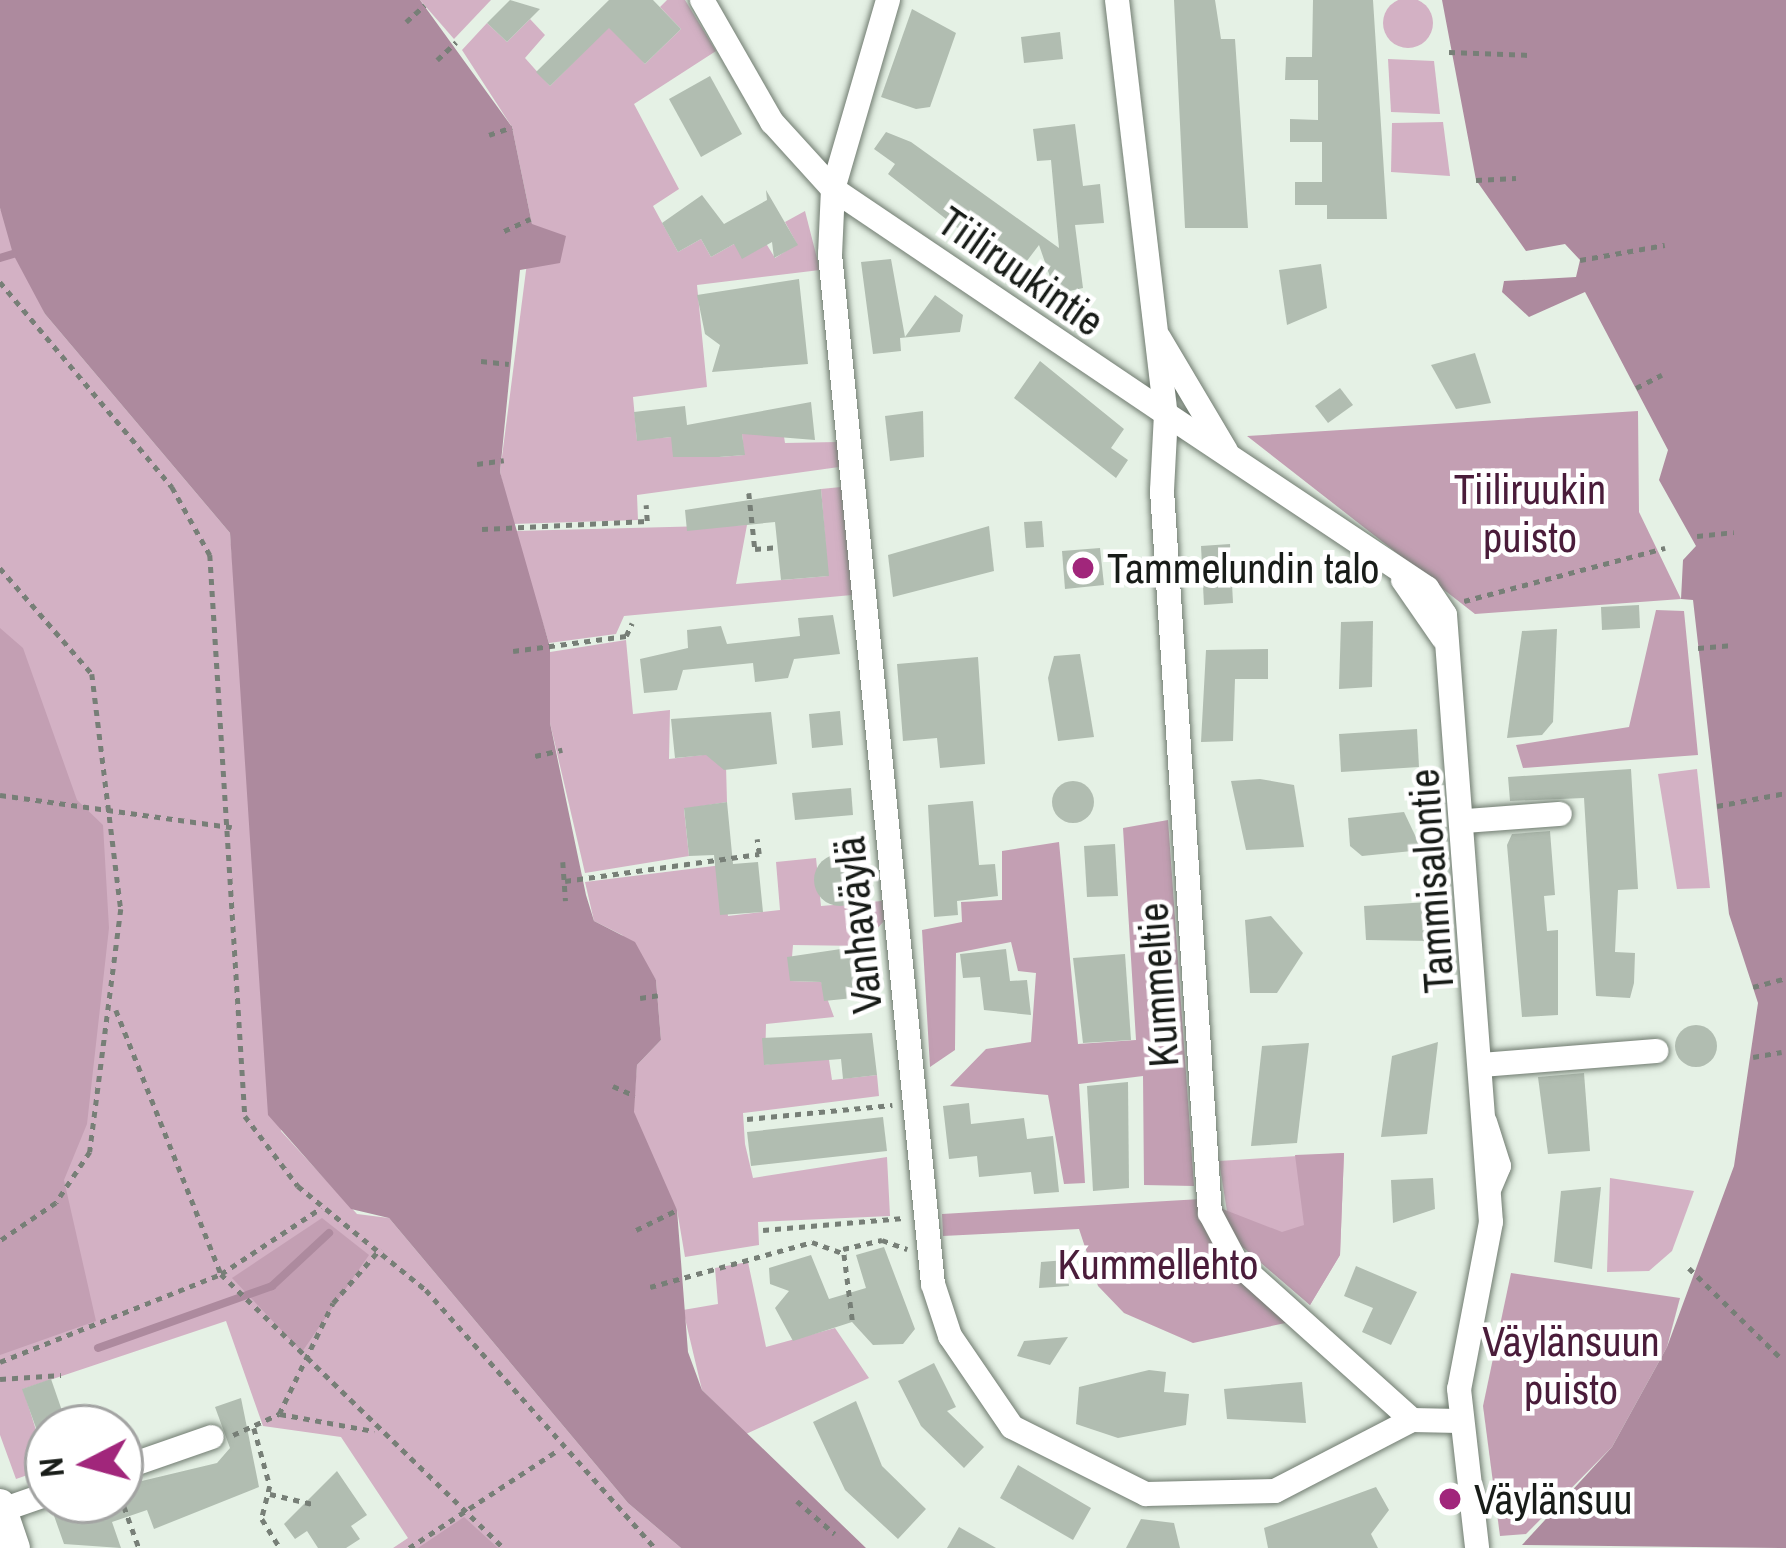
<!DOCTYPE html>
<meta charset="utf-8">
<style>
body{margin:0}
#map{position:relative;width:1786px;height:1548px;overflow:hidden;background:#e5f1e5;font-family:"Archivo Narrow",sans-serif}
div>[style]{position:absolute}
.green>*{inset:0;background:#d3b1c4}
.round{border-radius:50%}
.forest>*{inset:0;background:#c39fb3}
.water>*{inset:0;background:#ad8a9e}
.stream>*{height:8px;margin:-4px;padding:0 4px;transform-origin:4px;border-radius:4px;background:#ad8a9e}
.building>*{inset:0;background:#b1bdb1}
.path>*{height:4.5px;margin-top:-2.25px;transform-origin:0;background:repeating-linear-gradient(90deg,#777f77 0 6px,transparent 0 12px)}
.roads{filter:drop-shadow(0 0 3px #707b70) drop-shadow(0 0 3px #707b70)}
.minor>*{height:24px;margin:-12px;padding:0 12px;transform-origin:12px;border-radius:12px;background:#fff}
.major>*{height:30px;margin:-15px;padding:0 15px;transform-origin:15px;border-radius:15px;background:#fff}
.dots>*{width:33px;height:33px;translate:-50% -50%;box-sizing:border-box;border:6px solid #fff;border-radius:50%}
span{translate:-50% -50%;white-space:nowrap;text-align:center;line-height:1.15;-webkit-text-stroke:9px #fff;paint-order:stroke}
.street-label{font-size:42px;color:#181c18}
.park-label{font-size:42px;color:#4a1c3a}
.poi-label{font-size:42px;color:#181c18}
.left{translate:0 -50%;text-align:left}
.north{position:absolute;left:24px;top:1404px;width:120px;height:120px;box-sizing:border-box;background:#fff;border:3px solid #a3a4a3;border-radius:50%;rotate:264deg;font-size:33px;font-weight:700;line-height:48px;text-align:center;color:#181c18}
.north::after{content:'';display:block;margin:auto;width:42px;height:54px;background:#a1267b;clip-path:polygon(50% 0,100% 100%,50% 72%,0 100%)}
</style>
<div id="map">
<div class="green">
<i class="round" style="left:1383px;top:-2px;width:50px;height:50px"></i>
<i style="clip-path:polygon(420px 0,491px 0,454px 39px)"></i>
<i style="clip-path:polygon(667px 0,685px 0,716px 51px,634px 104px,679px 189px,653px 206px,678px 252px,701px 239px,711px 257px,734px 244px,767px 245px,775px 258px,797px 244px,785px 222px,805px 211px,820px 270px,697px 285px,707px 387px,633px 397px,637px 440px,671px 437px,720px 457px,744px 455px,742px 434px,783px 430px,785px 443px,837px 442px,839px 467px,637px 495px,638px 520px,512px 524px,500px 472px,532px 224px,512px 127px,462px 50px,487px 23px,507px 42px,530px 19px,545px 35px,525px 58px,550px 86px,613px 22px,645px 64px,681px 29px,660px 7px)"></i>
<i style="clip-path:polygon(1388px 59px,1434px 61px,1440px 114px,1391px 112px)"></i>
<i style="clip-path:polygon(1443px 122px,1450px 176px,1391px 172px,1392px 123px)"></i>
<i style="clip-path:polygon(0 208px,45px 314px,230px 533px,281px 1131px,357px 1214px,389px 1218px,628px 1503px,681px 1548px,393px 1548px,408px 1538px,341px 1437px,263px 1426px,226px 1321px,23px 1389px,48px 1468px,16px 1479px,0 1435px)"></i>
<i style="clip-path:polygon(841px 487px,852px 595px,624px 616px,616px 634px,549px 643px,514px 531px,747px 525px,736px 584px,828px 576px,821px 489px)"></i>
<i style="clip-path:polygon(626px 640px,633px 714px,670px 710px,669px 759px,711px 754px,726px 766px,727px 802px,684px 809px,689px 856px,585px 873px,550px 723px,550px 652px)"></i>
<i style="clip-path:polygon(1697px 769px,1710px 888px,1677px 889px,1658px 774px)"></i>
<i style="clip-path:polygon(816px 858px,821px 906px,882px 901px,885px 920px,861px 946px,793px 945px,790px 981px,821px 982px,834px 1017px,766px 1024px,765px 1065px,828px 1053px,832px 1080px,877px 1075px,879px 1096px,743px 1113px,745px 1144px,753px 1178px,887px 1157px,890px 1216px,758px 1222px,759px 1245px,685px 1257px,677px 1210px,651px 1168px,581px 1131px,633px 1112px,637px 1065px,661px 1040px,656px 980px,622px 935px,594px 921px,585px 882px,722px 865px,728px 916px,780px 910px,776px 862px)"></i>
<i style="clip-path:polygon(1344px 1153px,1340px 1255px,1310px 1305px,1231px 1237px,1219px 1161px)"></i>
<i style="clip-path:polygon(1610px 1178px,1694px 1191px,1672px 1251px,1649px 1271px,1607px 1272px)"></i>
<i style="clip-path:polygon(748px 1262px,766px 1347px,835px 1328px,869px 1378px,746px 1434px,702px 1390px,683px 1310px,718px 1304px,715px 1268px)"></i>
</div>
<div class="forest">
<i style="clip-path:polygon(1638px 411px,1639px 512px,1681px 599px,1475px 614px,1247px 436px)"></i>
<i style="clip-path:polygon(1656px 610px,1684px 611px,1698px 755px,1523px 768px,1516px 745px,1629px 727px)"></i>
<i style="clip-path:polygon(0 628px,23px 648px,77px 800px,103px 825px,109px 928px,87px 1124px,64px 1180px,96px 1321px,0 1355px)"></i>
<i style="clip-path:polygon(1168px 820px,1194px 1186px,1144px 1185px,1143px 1076px,1079px 1084px,1085px 1183px,1064px 1184px,1048px 1095px,950px 1086px,986px 1049px,1031px 1042px,1036px 973px,1018px 971px,1011px 942px,956px 953px,955px 1050px,930px 1067px,922px 930px,962px 922px,961px 902px,1002px 900px,1002px 851px,1059px 842px,1078px 1044px,1136px 1040px,1123px 828px)"></i>
<i style="clip-path:polygon(1344px 1153px,1340px 1255px,1310px 1305px,1231px 1237px,1220px 1208px,1282px 1232px,1304px 1225px,1295px 1155px)"></i>
<i style="clip-path:polygon(1201px 1199px,1290px 1322px,1193px 1343px,1124px 1313px,1098px 1286px,1079px 1229px,943px 1236px,942px 1214px)"></i>
<i style="clip-path:polygon(322px 1218px,369px 1255px,302px 1352px,232px 1278px)"></i>
<i style="clip-path:polygon(1511px 1273px,1680px 1298px,1667px 1347px,1612px 1447px,1526px 1534px,1500px 1536px,1483px 1406px)"></i>
<i style="clip-path:polygon(464px 1517px,498px 1548px,418px 1548px)"></i>
</div>
<div class="water">
<i style="clip-path:polygon(0 0,420px 0,512px 127px,532px 224px,566px 236px,560px 263px,520px 270px,500px 472px,550px 647px,550px 723px,586px 895px,594px 921px,635px 942px,656px 980px,661px 1040px,637px 1065px,634px 1112px,677px 1210px,688px 1352px,702px 1390px,866px 1548px,681px 1548px,628px 1503px,389px 1218px,351px 1209px,268px 1115px,230px 533px,45px 314px,13px 254px,0 208px)"></i>
<i style="clip-path:polygon(1442px 0,1786px 0,1786px 1548px,1522px 1545px,1612px 1447px,1667px 1347px,1734px 1166px,1758px 1003px,1729px 914px,1693px 600px,1681px 599px,1683px 560px,1696px 546px,1659px 480px,1668px 450px,1585px 292px,1529px 317px,1502px 292px,1504px 281px,1576px 277px,1580px 260px,1565px 244px,1526px 251px,1476px 180px)"></i>
</div>
<div class="stream">
<i style="left:0;top:258px;width:14px;rotate:-17deg"></i>
<i style="left:98px;top:1348px;width:185px;rotate:-19.6deg"></i>
<i style="left:272px;top:1286px;width:78px;rotate:-42.9deg"></i>
</div>
<div class="building">
<i style="clip-path:polygon(510px 0,540px 9px,507px 42px,487px 23px)"></i>
<i style="clip-path:polygon(609px 0,653px 0,681px 29px,645px 64px,609px 28px,550px 86px,536px 72px)"></i>
<i style="clip-path:polygon(1174px 0,1215px 0,1221px 39px,1235px 39px,1248px 228px,1185px 228px)"></i>
<i style="clip-path:polygon(1313px 0,1373px 0,1387px 219px,1327px 219px,1327px 205px,1295px 205px,1295px 182px,1322px 182px,1322px 142px,1290px 142px,1290px 119px,1318px 120px,1318px 80px,1285px 80px,1286px 57px,1312px 57px)"></i>
<i style="clip-path:polygon(912px 9px,956px 33px,930px 107px,916px 109px,881px 97px)"></i>
<i style="clip-path:polygon(1060px 32px,1063px 59px,1024px 63px,1021px 37px)"></i>
<i style="clip-path:polygon(710px 76px,742px 134px,701px 157px,669px 99px)"></i>
<i style="clip-path:polygon(1075px 124px,1083px 186px,1100px 184px,1104px 223px,1075px 225px,1083px 288px,1056px 294px,1039px 245px,1017px 274px,888px 174px,895px 164px,874px 149px,886px 132px,911px 142px,1059px 248px,1051px 160px,1037px 161px,1033px 129px)"></i>
<i style="clip-path:polygon(766px 190px,798px 245px,774px 258px,772px 242px,742px 259px,734px 244px,711px 257px,701px 239px,678px 252px,662px 223px,702px 195px,724px 224px,767px 200px)"></i>
<i style="clip-path:polygon(891px 259px,905px 337px,935px 295px,963px 315px,960px 332px,900px 338px,901px 351px,873px 354px,861px 262px)"></i>
<i style="clip-path:polygon(1321px 264px,1327px 308px,1287px 325px,1279px 270px)"></i>
<i style="clip-path:polygon(799px 279px,808px 364px,712px 372px,720px 345px,705px 334px,697px 295px)"></i>
<i style="clip-path:polygon(1475px 353px,1491px 403px,1456px 409px,1431px 365px)"></i>
<i style="clip-path:polygon(1040px 361px,1124px 429px,1111px 448px,1128px 460px,1116px 478px,1014px 398px)"></i>
<i style="clip-path:polygon(1340px 388px,1353px 405px,1328px 423px,1315px 406px)"></i>
<i style="clip-path:polygon(811px 402px,815px 440px,742px 434px,745px 455px,719px 457px,673px 457px,671px 437px,637px 441px,634px 412px,685px 406px,687px 425px)"></i>
<i style="clip-path:polygon(923px 411px,924px 457px,890px 461px,885px 416px)"></i>
<i style="clip-path:polygon(821px 489px,829px 576px,781px 580px,775px 522px,687px 531px,685px 510px)"></i>
<i style="clip-path:polygon(1042px 521px,1044px 547px,1026px 548px,1024px 522px)"></i>
<i style="clip-path:polygon(989px 526px,994px 571px,893px 597px,888px 555px)"></i>
<i style="clip-path:polygon(1230px 544px,1233px 603px,1204px 605px,1201px 546px)"></i>
<i style="clip-path:polygon(1100px 548px,1104px 585px,1065px 589px,1062px 551px)"></i>
<i style="clip-path:polygon(1639px 605px,1640px 628px,1602px 630px,1601px 607px)"></i>
<i style="clip-path:polygon(833px 615px,840px 654px,794px 659px,788px 678px,755px 682px,753px 663px,683px 670px,677px 690px,644px 693px,640px 659px,688px 648px,687px 630px,721px 626px,727px 644px,800px 636px,798px 618px)"></i>
<i style="clip-path:polygon(1373px 621px,1372px 687px,1339px 689px,1341px 622px)"></i>
<i style="clip-path:polygon(1557px 629px,1553px 722px,1542px 735px,1507px 738px,1522px 631px)"></i>
<i style="clip-path:polygon(1268px 649px,1268px 679px,1235px 679px,1233px 741px,1201px 742px,1206px 650px)"></i>
<i style="clip-path:polygon(1080px 654px,1094px 737px,1058px 741px,1048px 678px,1054px 656px)"></i>
<i style="clip-path:polygon(978px 657px,985px 764px,940px 768px,937px 738px,903px 741px,897px 664px)"></i>
<i style="clip-path:polygon(840px 711px,843px 745px,812px 748px,809px 714px)"></i>
<i style="clip-path:polygon(771px 712px,777px 764px,724px 770px,706px 755px,675px 758px,671px 719px)"></i>
<i style="clip-path:polygon(1417px 729px,1419px 767px,1341px 772px,1339px 734px)"></i>
<i style="clip-path:polygon(1631px 769px,1638px 889px,1618px 890px,1615px 952px,1635px 953px,1634px 983px,1630px 998px,1596px 996px,1584px 798px,1510px 801px,1508px 777px)"></i>
<i style="clip-path:polygon(1260px 779px,1294px 785px,1304px 847px,1246px 850px,1231px 781px)"></i>
<i class="round" style="left:1052px;top:781px;width:42px;height:42px"></i>
<i style="clip-path:polygon(851px 788px,853px 815px,795px 820px,792px 793px)"></i>
<i style="clip-path:polygon(973px 801px,979px 865px,995px 864px,998px 896px,957px 901px,958px 915px,934px 917px,928px 805px)"></i>
<i style="clip-path:polygon(727px 802px,733px 864px,758px 862px,763px 912px,720px 915px,714px 855px,689px 856px,684px 808px)"></i>
<i style="clip-path:polygon(1404px 812px,1422px 850px,1362px 856px,1350px 846px,1348px 818px)"></i>
<i style="clip-path:polygon(1550px 831px,1555px 895px,1544px 896px,1547px 931px,1558px 930px,1558px 1015px,1522px 1017px,1507px 845px,1512px 834px)"></i>
<i style="clip-path:polygon(1115px 844px,1118px 896px,1087px 897px,1084px 846px)"></i>
<i class="round" style="left:814px;top:854px;width:52px;height:52px"></i>
<i style="clip-path:polygon(1429px 902px,1431px 941px,1366px 940px,1364px 906px)"></i>
<i style="clip-path:polygon(1271px 916px,1303px 953px,1277px 993px,1250px 993px,1245px 920px)"></i>
<i style="clip-path:polygon(861px 946px,873px 996px,824px 1001px,821px 982px,790px 981px,787px 957px)"></i>
<i style="clip-path:polygon(1006px 949px,1010px 981px,1027px 980px,1031px 1015px,984px 1010px,980px 977px,963px 978px,960px 954px)"></i>
<i style="clip-path:polygon(1125px 954px,1131px 1040px,1083px 1043px,1073px 958px)"></i>
<i class="round" style="left:1675px;top:1025px;width:42px;height:42px"></i>
<i style="clip-path:polygon(872px 1033px,877px 1075px,843px 1079px,841px 1059px,764px 1065px,762px 1038px)"></i>
<i style="clip-path:polygon(1438px 1042px,1427px 1134px,1381px 1137px,1392px 1056px)"></i>
<i style="clip-path:polygon(1309px 1043px,1297px 1143px,1251px 1146px,1262px 1046px)"></i>
<i style="clip-path:polygon(1584px 1073px,1590px 1151px,1548px 1154px,1538px 1077px)"></i>
<i style="clip-path:polygon(1128px 1082px,1129px 1188px,1093px 1191px,1087px 1086px)"></i>
<i style="clip-path:polygon(969px 1103px,971px 1124px,1024px 1118px,1027px 1139px,1053px 1136px,1059px 1192px,1034px 1194px,1031px 1172px,979px 1177px,977px 1156px,949px 1159px,943px 1106px)"></i>
<i style="clip-path:polygon(883px 1117px,887px 1151px,751px 1166px,747px 1132px)"></i>
<i style="clip-path:polygon(1433px 1178px,1435px 1209px,1393px 1223px,1391px 1180px)"></i>
<i style="clip-path:polygon(1601px 1187px,1592px 1269px,1554px 1262px,1561px 1191px)"></i>
<i style="clip-path:polygon(884px 1247px,915px 1329px,903px 1344px,873px 1345px,852px 1322px,793px 1341px,775px 1308px,789px 1291px,770px 1284px,769px 1268px,811px 1255px,829px 1299px,866px 1288px,856px 1255px)"></i>
<i style="clip-path:polygon(1066px 1260px,1069px 1286px,1039px 1288px,1041px 1262px)"></i>
<i style="clip-path:polygon(1356px 1266px,1417px 1292px,1391px 1345px,1362px 1332px,1373px 1308px,1344px 1296px)"></i>
<i style="clip-path:polygon(1068px 1337px,1050px 1365px,1017px 1356px,1024px 1341px)"></i>
<i style="clip-path:polygon(934px 1363px,956px 1407px,947px 1411px,984px 1447px,964px 1468px,921px 1426px,898px 1381px)"></i>
<i style="clip-path:polygon(1149px 1370px,1166px 1372px,1164px 1392px,1189px 1394px,1186px 1425px,1118px 1438px,1076px 1424px,1079px 1387px)"></i>
<i style="clip-path:polygon(51px 1379px,68px 1428px,36px 1428px,22px 1389px)"></i>
<i style="clip-path:polygon(1302px 1382px,1306px 1423px,1227px 1419px,1224px 1389px)"></i>
<i style="clip-path:polygon(241px 1398px,259px 1487px,154px 1529px,147px 1510px,112px 1522px,121px 1548px,64px 1544px,52px 1510px,62px 1503px,130px 1500px,125px 1485px,217px 1463px,230px 1448px,215px 1407px)"></i>
<i style="clip-path:polygon(856px 1401px,882px 1466px,926px 1509px,898px 1539px,845px 1490px,813px 1422px)"></i>
<i style="clip-path:polygon(1018px 1465px,1091px 1508px,1073px 1540px,1000px 1498px)"></i>
<i style="clip-path:polygon(337px 1471px,367px 1515px,351px 1526px,360px 1539px,346px 1548px,318px 1548px,307px 1531px,295px 1539px,284px 1524px)"></i>
<i style="clip-path:polygon(1376px 1487px,1389px 1510px,1371px 1534px,1378px 1548px,1268px 1548px,1264px 1528px)"></i>
<i style="clip-path:polygon(1141px 1519px,1174px 1523px,1180px 1548px,1126px 1548px)"></i>
<i style="clip-path:polygon(959px 1527px,996px 1548px,947px 1548px)"></i>
</div>
<div class="path">
<i style="left:406px;top:22px;width:25px;rotate:-42deg"></i>
<i style="left:1449px;top:52px;width:80px;rotate:2.1deg"></i>
<i style="left:437px;top:60px;width:26px;rotate:-43deg"></i>
<i style="left:489px;top:135px;width:24px;rotate:-19deg"></i>
<i style="left:1476px;top:180px;width:40px;rotate:-2.9deg"></i>
<i style="left:504px;top:231px;width:29px;rotate:-25deg"></i>
<i style="left:1580px;top:260px;width:86px;rotate:-10deg"></i>
<i style="left:0;top:282px;width:268px;rotate:50deg"></i>
<i style="left:172px;top:487px;width:78px;rotate:60.8deg"></i>
<i style="left:210px;top:555px;width:562px;rotate:86.43deg"></i>
<i style="left:245px;top:1116px;width:88px;rotate:52.9deg"></i>
<i style="left:298px;top:1186px;width:165px;rotate:39.1deg"></i>
<i style="left:426px;top:1290px;width:345px;rotate:48.4deg"></i>
<i style="left:481px;top:361px;width:28px;rotate:6deg"></i>
<i style="left:1636px;top:388px;width:29px;rotate:-27deg"></i>
<i style="left:477px;top:464px;width:27px;rotate:-8deg"></i>
<i style="left:749px;top:493px;width:56px;rotate:83.9deg"></i>
<i style="left:755px;top:549px;width:23px;rotate:-5deg"></i>
<i style="left:482px;top:529px;width:165px;rotate:-2.8deg"></i>
<i style="left:647px;top:521px;width:16px;rotate:-94deg"></i>
<i style="left:1697px;top:536px;width:37px;rotate:-6deg"></i>
<i style="left:0;top:568px;width:140px;rotate:49deg"></i>
<i style="left:92px;top:674px;width:237px;rotate:83deg"></i>
<i style="left:121px;top:909px;width:245px;rotate:97.3deg"></i>
<i style="left:90px;top:1152px;width:61px;rotate:123.7deg"></i>
<i style="left:56px;top:1203px;width:68px;rotate:145.8deg"></i>
<i style="left:1464px;top:601px;width:208px;rotate:-14.8deg"></i>
<i style="left:1698px;top:648px;width:32px;rotate:-5deg"></i>
<i style="left:513px;top:651px;width:114px;rotate:-7.6deg"></i>
<i style="left:626px;top:636px;width:14px;rotate:-65deg"></i>
<i style="left:535px;top:756px;width:28px;rotate:-13deg"></i>
<i style="left:0;top:795px;width:234px;rotate:7.9deg"></i>
<i style="left:1717px;top:806px;width:70px;rotate:-10.7deg"></i>
<i style="left:563px;top:862px;width:39px;rotate:86deg"></i>
<i style="left:565px;top:881px;width:196px;rotate:-7.9deg"></i>
<i style="left:759px;top:854px;width:15px;rotate:-98deg"></i>
<i style="left:1753px;top:987px;width:34px;rotate:-15deg"></i>
<i style="left:640px;top:998px;width:18px;rotate:-9deg"></i>
<i style="left:116px;top:1010px;width:284px;rotate:68.3deg"></i>
<i style="left:221px;top:1274px;width:394px;rotate:44.1deg"></i>
<i style="left:1753px;top:1057px;width:29px;rotate:-10deg"></i>
<i style="left:613px;top:1086px;width:24px;rotate:24deg"></i>
<i style="left:747px;top:1119px;width:146px;rotate:-5.5deg"></i>
<i style="left:636px;top:1230px;width:46px;rotate:-26deg"></i>
<i style="left:763px;top:1230px;width:141px;rotate:-4.9deg"></i>
<i style="left:1689px;top:1268px;width:129px;rotate:44.4deg"></i>
<i style="left:650px;top:1287px;width:168px;rotate:-15.5deg"></i>
<i style="left:812px;top:1242px;width:32px;rotate:20deg"></i>
<i style="left:852px;top:1320px;width:72px;rotate:-97.2deg"></i>
<i style="left:843px;top:1249px;width:40px;rotate:-13deg"></i>
<i style="left:882px;top:1240px;width:27px;rotate:20deg"></i>
<i style="left:0;top:1362px;width:238px;rotate:-21.7deg"></i>
<i style="left:221px;top:1274px;width:120px;rotate:-33.4deg"></i>
<i style="left:0;top:1379px;width:61px;rotate:-3.8deg"></i>
<i style="left:280px;top:1414px;width:96px;rotate:10.3deg"></i>
<i style="left:254px;top:1428px;width:60px;rotate:74.6deg"></i>
<i style="left:270px;top:1486px;width:34px;rotate:104deg"></i>
<i style="left:262px;top:1519px;width:34px;rotate:58deg"></i>
<i style="left:233px;top:1435px;width:51px;rotate:-24.5deg"></i>
<i style="left:279px;top:1414px;width:123px;rotate:-64.1deg"></i>
<i style="left:333px;top:1303px;width:72px;rotate:-49deg"></i>
<i style="left:270px;top:1494px;width:44px;rotate:13.1deg"></i>
<i style="left:120px;top:1495px;width:56px;rotate:70.3deg"></i>
<i style="left:797px;top:1501px;width:50px;rotate:41deg"></i>
<i style="left:409px;top:1548px;width:178px;rotate:-33.3deg"></i>
</div>
<div class="roads">
<div class="minor">
<i style="left:702px;top:0;width:141px;rotate:60.2deg"></i>
<i style="left:772px;top:122px;width:91px;rotate:47.7deg"></i>
<i style="left:833px;top:189px;width:65px;rotate:92.6deg"></i>
<i style="left:830px;top:254px;width:1035px;rotate:84.29deg"></i>
<i style="left:933px;top:1284px;width:55px;rotate:71.9deg"></i>
<i style="left:950px;top:1336px;width:110px;rotate:55.7deg"></i>
<i style="left:1012px;top:1427px;width:150px;rotate:26.6deg"></i>
<i style="left:1146px;top:1494px;width:129px;rotate:-1.3deg"></i>
<i style="left:1275px;top:1491px;width:154px;rotate:-27.4deg"></i>
<i style="left:888px;top:0;width:197px;rotate:106.2deg"></i>
<i style="left:833px;top:189px;width:402px;rotate:34deg"></i>
<i style="left:1117px;top:0;width:417px;rotate:83.3deg"></i>
<i style="left:1166px;top:414px;width:314px;rotate:33.7deg"></i>
<i style="left:1427px;top:588px;width:32px;rotate:56deg"></i>
<i style="left:1445px;top:615px;width:609px;rotate:85.67deg"></i>
<i style="left:1491px;top:1222px;width:170px;rotate:100.8deg"></i>
<i style="left:1459px;top:1389px;width:160px;rotate:83.5deg"></i>
<i style="left:1159px;top:338px;width:131px;rotate:59.3deg"></i>
<i style="left:1166px;top:414px;width:77px;rotate:93deg"></i>
<i style="left:1162px;top:491px;width:724px;rotate:86.2deg"></i>
<i style="left:1210px;top:1213px;width:55px;rotate:62deg"></i>
<i style="left:1236px;top:1262px;width:237px;rotate:41.9deg"></i>
<i style="left:1412px;top:1420px;width:47px;rotate:1.2deg"></i>
<i style="left:1403px;top:580px;width:70px;rotate:55.4deg"></i>
<i style="left:1466px;top:821px;width:94px;rotate:-4.3deg"></i>
<i style="left:1481px;top:1065px;width:176px;rotate:-4.6deg"></i>
<i style="left:1485px;top:1122px;width:46px;rotate:72.3deg"></i>
<i style="left:1499px;top:1166px;width:25px;rotate:113deg"></i>
<i style="left:120px;top:1469px;width:97px;rotate:-19.2deg"></i>
<i style="left:2px;top:1510px;width:49px;rotate:-19.2deg"></i>
</div>
<div class="major">
<i style="left:0;top:1504px;width:46px;rotate:71.2deg"></i>
</div>
</div>
<div class="dots">
<i style="left:1083px;top:568px;background:#a1267b"></i>
<i style="left:1450px;top:1499px;background:#a1267b"></i>
</div>
<div class="street-label">
<span style="left:1021px;top:271px;rotate:35deg">Tiiliruukintie</span>
<span style="left:1431px;top:881px;rotate:-94deg">Tammisalontie</span>
<span style="left:858px;top:925px;rotate:-96deg">Vanhaväylä</span>
<span style="left:1158px;top:985px;rotate:-94deg">Kummeltie</span>
</div>
<div class="park-label">
<span style="left:1530px;top:513px">Tiiliruukin<br>puisto</span>
<span style="left:1158px;top:1264px">Kummellehto</span>
<span style="left:1571px;top:1365px">Väylänsuun<br>puisto</span>
</div>
<div class="poi-label">
<span class="left" style="left:1107px;top:568px">Tammelundin talo</span>
<span class="left" style="left:1474px;top:1499px">Väylänsuu</span>
</div>
<div class="north">N</div>
</div>
